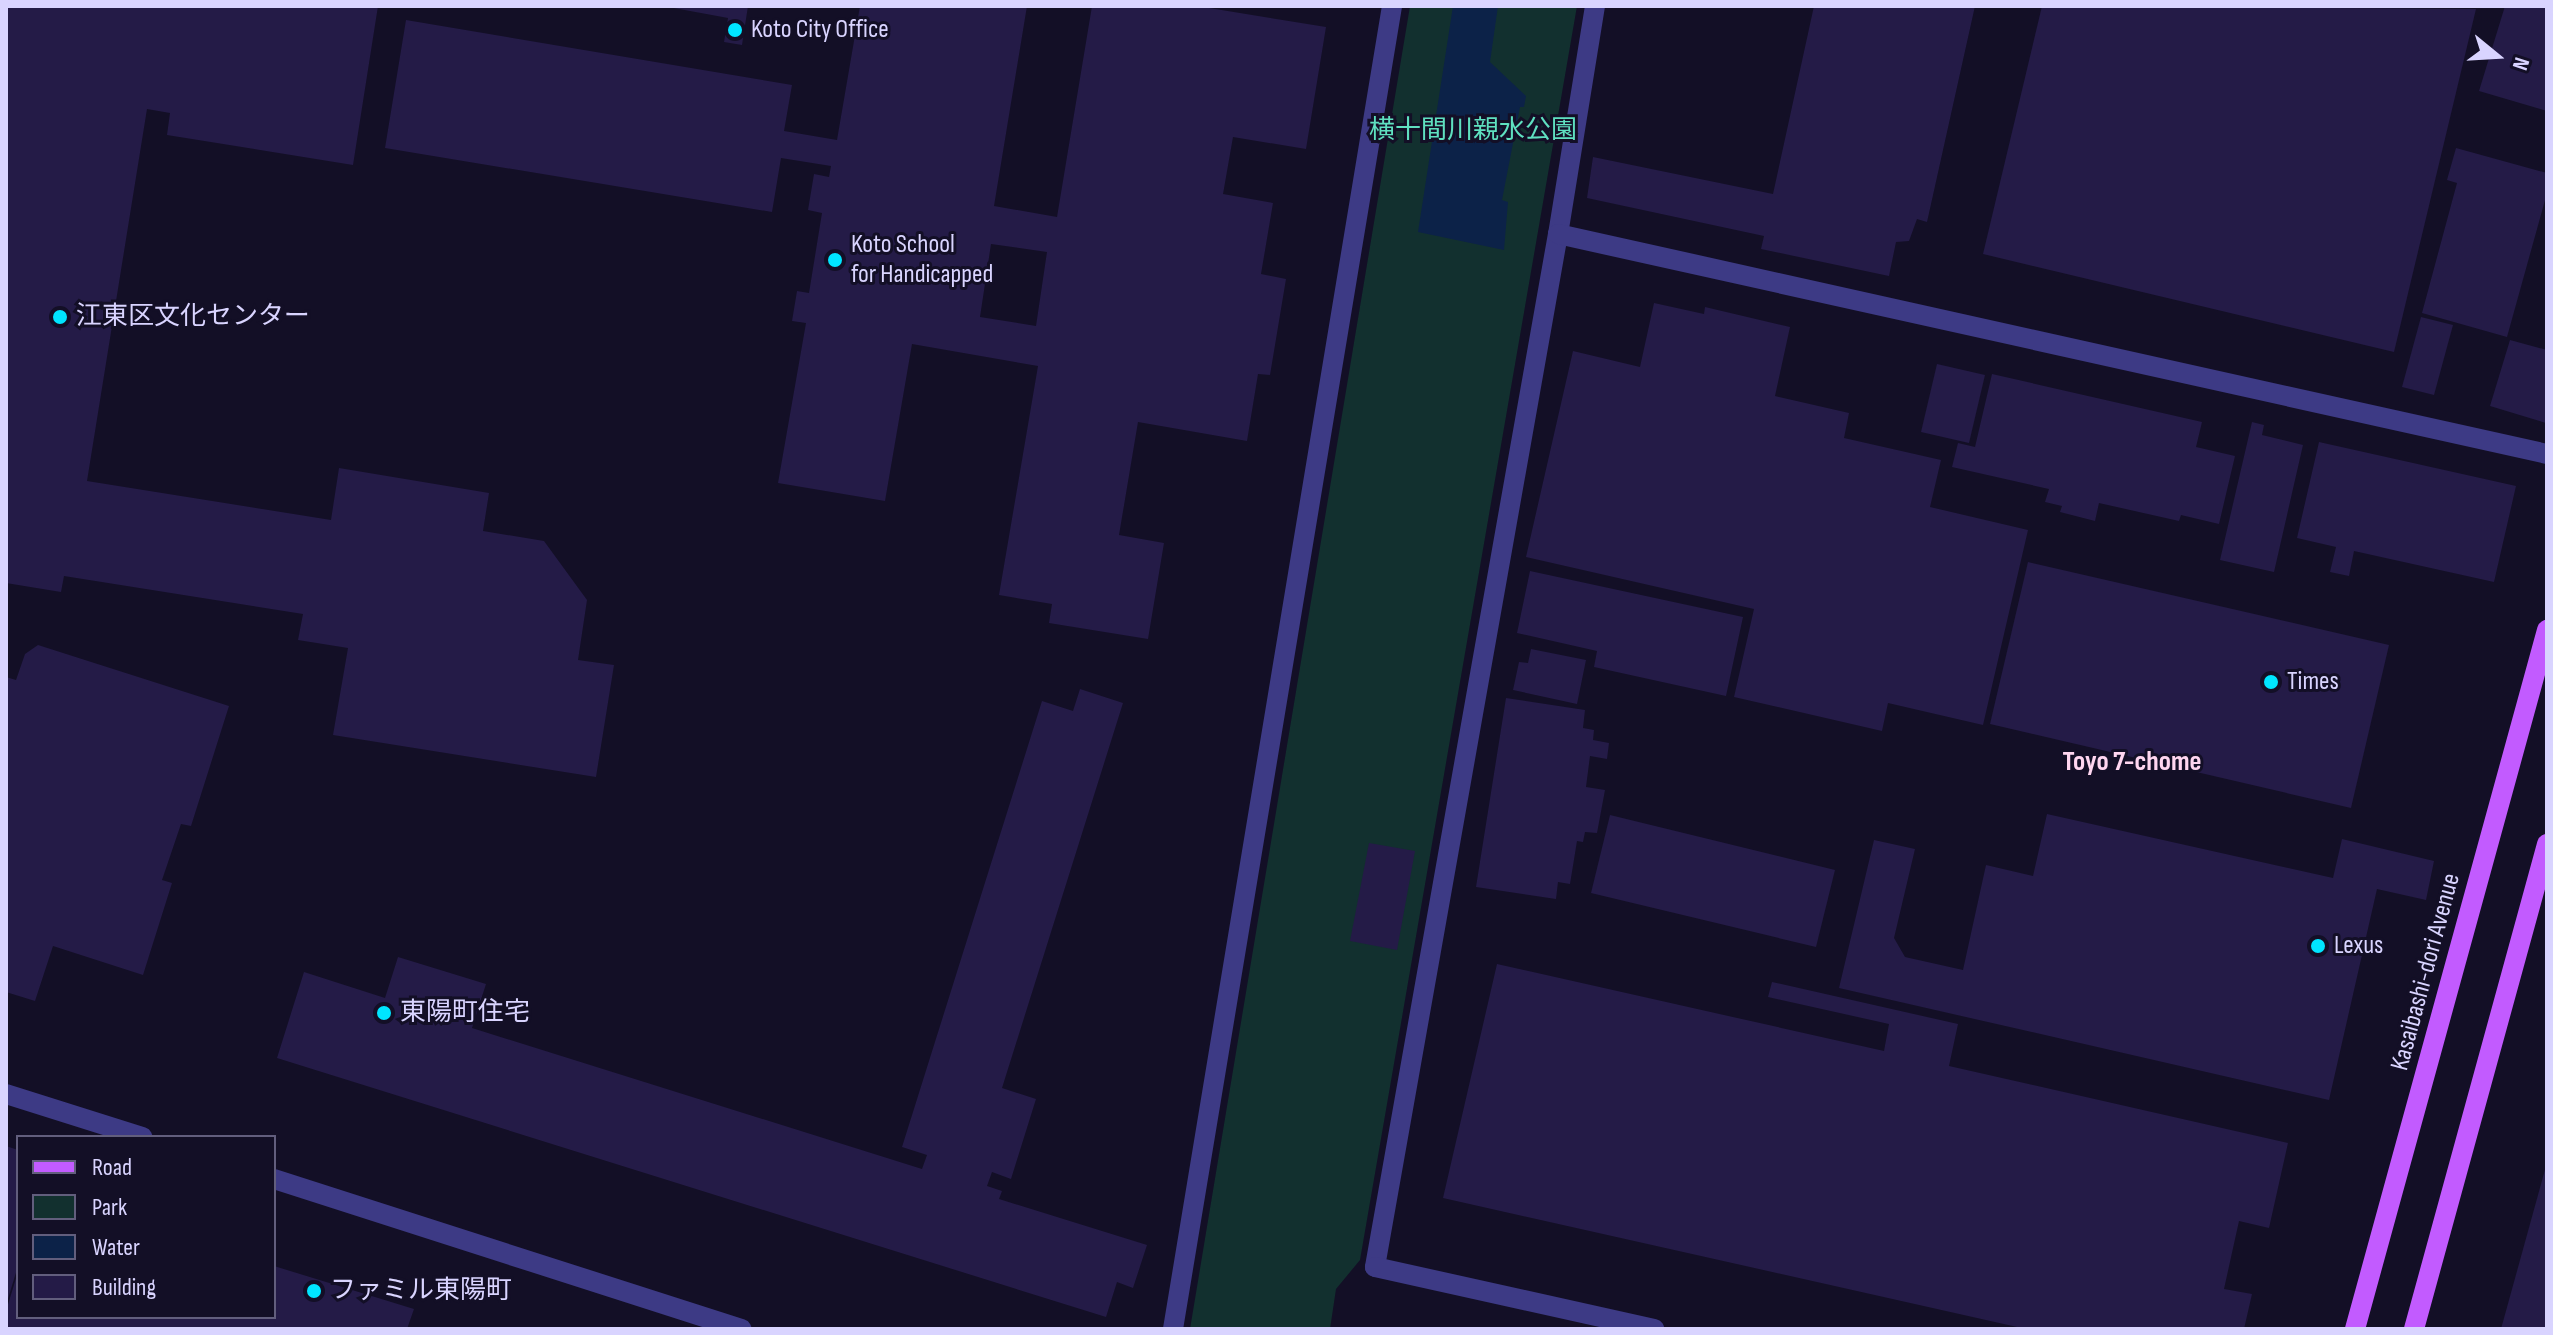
<!DOCTYPE html>
<meta charset="utf-8">
<style>
body{margin:0}
#map{position:relative;width:2553px;height:1335px;overflow:hidden;background:#130f26;font-family:"Sofia Sans Condensed","Noto Sans JP",sans-serif}
div>[style]{position:absolute}
.green>*{inset:0;background:#12302f}
.water>*{inset:0;background:#0c2248}
.building>*{inset:0;background:#241b47}
.minor>*{height:20px;margin:-10px;padding:0 10px;transform-origin:10px;border-radius:10px;background:#3d3a85}
.major>*{height:20px;margin:-10px;padding:0 10px;transform-origin:10px;border-radius:10px;background:#c25bff}
.dots>*{width:22px;height:22px;translate:-50% -50%;box-sizing:border-box;border:4px solid #130f26;border-radius:50%}
span{translate:-50% -50%;white-space:nowrap;text-align:center;line-height:1.15;-webkit-text-stroke:6px #130f26;paint-order:stroke}
.poi-label{font-size:26px;color:#d9d4ff}
.left{translate:0 -50%;text-align:left}
.park-label{font-size:26px;color:#5fe0c0}
.street-label{font-size:26px;color:#d9d4ff}
.neighbourhood-label{font-size:28px;color:#ffd6f0;font-weight:700}
.frame{position:absolute;inset:0;border:8px solid #d9d4ff;pointer-events:none}
.legend{position:absolute;left:16px;top:1135px;width:260px;height:184px;box-sizing:border-box;background:#130f26;border:2px solid #625e7d;margin:0;padding:10px 14px;list-style:none;font-size:24px;color:#d9d4ff}
.legend li{display:flex;align-items:center;gap:16px;height:40px}
.legend b{width:40px;border:2px solid #625e7d}
.north{position:absolute;left:2457px;top:16px;width:80px;height:80px;-webkit-text-stroke:6px #130f26;paint-order:stroke;rotate:108deg;font-size:22px;font-weight:700;line-height:32px;text-align:center;color:#d9d4ff}
.north::after{content:'';display:block;margin:auto;width:28px;height:36px;background:#d9d4ff;clip-path:polygon(50% 0,100% 100%,50% 72%,0 100%)}
</style>
<div id="map">
<div class="green">
<i style="clip-path:polygon(1410px 6px,1577px 6px,1360px 1260px,1336px 1289px,1330px 1329px,1190px 1329px)"></i>
</div>
<div class="water">
<i style="clip-path:polygon(1453px 6px,1498px 6px,1490px 62px,1526px 96px,1524px 107px,1520px 107px,1502px 200px,1508px 202px,1504px 250px,1418px 232px)"></i>
</div>
<div class="building">
<i style="clip-path:polygon(6px 6px,378px 6px,353px 165px,167px 135px,170px 113px,147px 109px,87px 481px,331px 520px,339px 468px,489px 493px,483px 531px,544px 541px,587px 600px,578px 660px,614px 665px,596px 777px,333px 735px,348px 648px,298px 640px,303px 614px,64px 576px,61px 592px,6px 583px)"></i>
<i style="clip-path:polygon(663px 6px,748px 6px,742px 45px,724px 42px,728px 18px)"></i>
<i style="clip-path:polygon(evenodd,860px 6px,1027px 6px,994px 206px,1057px 217px,1092px 6px,1197px 6px,1326px 27px,1306px 149px,1233px 137px,1223px 194px,1273px 203px,1261px 274px,1286px 279px,1270px 375px,1258px 374px,1247px 441px,1138px 422px,1119px 535px,1164px 543px,1148px 639px,1049px 623px,1052px 604px,999px 595px,1038px 366px,912px 344px,885px 501px,778px 483px,806px 323px,792px 321px,797px 291px,809px 293px,822px 213px,808px 210px,814px 174px,829px 177px,831px 166px,781px 158px,772px 212px,385px 148px,406px 20px,792px 85px,784px 131px,837px 140px,860px 6px,991px 244px,1047px 252px,1036px 326px,980px 317px,991px 244px)"></i>
<i style="clip-path:polygon(1814px 6px,1975px 6px,1927px 222px,1917px 219px,1909px 241px,1896px 242px,1889px 276px,1761px 249px,1764px 236px,1587px 198px,1593px 157px,1773px 194px)"></i>
<i style="clip-path:polygon(2042px 6px,2476px 9px,2394px 352px,1983px 254px)"></i>
<i style="clip-path:polygon(2505px 6px,2547px 7px,2547px 111px,2479px 91px)"></i>
<i style="clip-path:polygon(2456px 148px,2547px 173px,2547px 193px,2507px 337px,2422px 313px,2457px 183px,2447px 180px)"></i>
<i style="clip-path:polygon(1654px 303px,1704px 314px,1705px 307px,1790px 327px,1775px 396px,1849px 413px,1844px 438px,1941px 460px,1930px 507px,2028px 530px,1983px 725px,1888px 703px,1882px 731px,1734px 697px,1754px 609px,1526px 557px,1573px 351px,1640px 367px)"></i>
<i style="clip-path:polygon(2421px 317px,2453px 325px,2434px 395px,2402px 387px)"></i>
<i style="clip-path:polygon(2510px 340px,2547px 350px,2546px 423px,2490px 406px)"></i>
<i style="clip-path:polygon(1937px 364px,1985px 375px,1969px 443px,1921px 432px)"></i>
<i style="clip-path:polygon(1992px 374px,2202px 422px,2196px 447px,2235px 456px,2219px 524px,2181px 515px,2179px 521px,2099px 503px,2095px 521px,2060px 512px,2062px 506px,2045px 502px,2049px 489px,1952px 467px,1958px 443px,1975px 447px)"></i>
<i style="clip-path:polygon(2252px 422px,2264px 425px,2262px 435px,2303px 445px,2274px 572px,2220px 560px)"></i>
<i style="clip-path:polygon(2319px 442px,2516px 486px,2494px 582px,2354px 551px,2349px 576px,2330px 572px,2336px 547px,2297px 538px)"></i>
<i style="clip-path:polygon(2028px 562px,2389px 645px,2351px 808px,1990px 724px)"></i>
<i style="clip-path:polygon(1530px 571px,1743px 617px,1726px 696px,1594px 667px,1597px 651px,1517px 633px)"></i>
<i style="clip-path:polygon(38px 645px,229px 706px,191px 826px,181px 824px,162px 880px,172px 883px,143px 975px,53px 946px,35px 1001px,6px 992px,6px 677px,16px 680px,25px 654px)"></i>
<i style="clip-path:polygon(1531px 649px,1586px 660px,1577px 704px,1513px 690px,1519px 662px,1528px 663px)"></i>
<i style="clip-path:polygon(1080px 689px,1123px 703px,1002px 1088px,1036px 1099px,1011px 1179px,992px 1172px,987px 1186px,1002px 1191px,999px 1199px,1147px 1245px,1133px 1288px,1117px 1282px,1106px 1317px,277px 1058px,304px 972px,385px 998px,398px 957px,486px 984px,472px 1028px,922px 1169px,927px 1155px,902px 1147px,1042px 701px,1073px 711px)"></i>
<i style="clip-path:polygon(1506px 698px,1585px 710px,1583px 728px,1594px 730px,1593px 740px,1609px 743px,1607px 759px,1590px 756px,1586px 787px,1605px 790px,1597px 833px,1585px 832px,1583px 842px,1577px 841px,1570px 884px,1558px 882px,1556px 899px,1476px 887px)"></i>
<i style="clip-path:polygon(2047px 814px,2333px 878px,2342px 839px,2434px 861px,2426px 900px,2377px 889px,2329px 1100px,1839px 988px,1874px 840px,1915px 849px,1894px 938px,1905px 957px,1963px 970px,1986px 865px,2033px 876px)"></i>
<i style="clip-path:polygon(1610px 815px,1835px 870px,1816px 947px,1591px 893px)"></i>
<i style="clip-path:polygon(1369px 843px,1415px 851px,1397px 950px,1350px 941px)"></i>
<i style="clip-path:polygon(1497px 964px,1884px 1051px,1889px 1024px,1768px 997px,1772px 982px,1958px 1024px,1949px 1066px,2288px 1143px,2269px 1228px,2239px 1221px,2224px 1289px,2252px 1294px,2244px 1329px,2026px 1329px,1443px 1198px)"></i>
<i style="clip-path:polygon(6px 1146px,18px 1150px,18px 1266px,7px 1302px)"></i>
<i style="clip-path:polygon(2546px 1166px,2547px 1329px,2501px 1329px)"></i>
<i style="clip-path:polygon(274px 1266px,414px 1309px,407px 1329px,6px 1329px,6px 1311px,17px 1275px,18px 1317px,274px 1317px)"></i>
</div>
<div class="minor">
<i style="left:1595px;top:6px;width:231px;rotate:99.2deg"></i>
<i style="left:1558px;top:234px;width:1049px;rotate:100.05deg"></i>
<i style="left:1375px;top:1267px;width:286px;rotate:12.5deg"></i>
<i style="left:1558px;top:234px;width:1013px;rotate:12.54deg"></i>
<i style="left:6px;top:1094px;width:143px;rotate:17.5deg"></i>
<i style="left:274px;top:1179px;width:491px;rotate:17.8deg"></i>
<i style="left:1173px;top:1329px;width:1341px;rotate:-80.6deg"></i>
</div>
<div class="major">
<i style="left:2355px;top:1329px;width:725px;rotate:-74.64deg"></i>
<i style="left:2414px;top:1329px;width:503px;rotate:-74.66deg"></i>
</div>
<div class="dots">
<i style="left:735px;top:30px;background:#00e5ff"></i>
<i style="left:835px;top:260px;background:#00e5ff"></i>
<i style="left:60px;top:317px;background:#00e5ff"></i>
<i style="left:2271px;top:682px;background:#00e5ff"></i>
<i style="left:2318px;top:946px;background:#00e5ff"></i>
<i style="left:384px;top:1013px;background:#00e5ff"></i>
<i style="left:314px;top:1291px;background:#00e5ff"></i>
</div>
<div class="poi-label">
<span class="left" style="left:751px;top:30px">Koto City Office</span>
<span class="left" style="left:851px;top:260px">Koto School<br>for Handicapped</span>
<span class="left" style="left:76px;top:317px">江東区文化センター</span>
<span class="left" style="left:2287px;top:682px">Times</span>
<span class="left" style="left:2334px;top:946px">Lexus</span>
<span class="left" style="left:400px;top:1013px">東陽町住宅</span>
<span class="left" style="left:330px;top:1291px">ファミル東陽町</span>
</div>
<div class="park-label">
<span style="left:1473px;top:131px">横十間川親水公園</span>
</div>
<div class="street-label">
<span style="left:2426px;top:972px;rotate:-75deg">Kasaibashi-dori Avenue</span>
</div>
<div class="neighbourhood-label">
<span style="left:2132px;top:762px">Toyo 7-chome</span>
</div>
<div class="frame"></div>
<ul class="legend">
<li><b style="height:10px;background:#c25bff"></b>Road</li>
<li><b style="height:22px;background:#12302f"></b>Park</li>
<li><b style="height:22px;background:#0c2248"></b>Water</li>
<li><b style="height:22px;background:#241b47"></b>Building</li>
</ul>
<div class="north">N</div>
</div>
